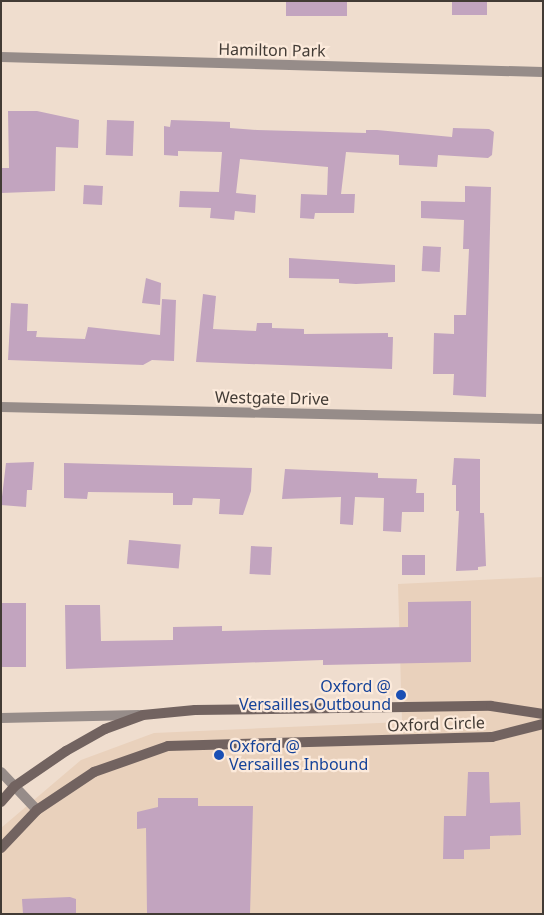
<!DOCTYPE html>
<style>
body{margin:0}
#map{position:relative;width:544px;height:915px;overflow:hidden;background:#efddce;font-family:"Noto Sans",sans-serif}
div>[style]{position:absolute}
.built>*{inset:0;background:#e9d1bc}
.building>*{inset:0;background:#c2a4bf;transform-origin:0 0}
.street>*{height:10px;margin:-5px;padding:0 5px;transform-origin:5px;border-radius:5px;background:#968c89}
.secondary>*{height:10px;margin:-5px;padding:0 5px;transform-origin:5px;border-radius:5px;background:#726360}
.dots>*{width:14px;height:14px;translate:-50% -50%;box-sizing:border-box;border:2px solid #fceadb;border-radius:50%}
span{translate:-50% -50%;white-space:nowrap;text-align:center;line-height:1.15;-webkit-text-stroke:4.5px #fceadb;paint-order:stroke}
.street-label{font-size:16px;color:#423b35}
.transit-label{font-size:16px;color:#164399}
.right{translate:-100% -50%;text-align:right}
.left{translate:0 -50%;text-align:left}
.frame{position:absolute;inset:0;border:2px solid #423b35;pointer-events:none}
</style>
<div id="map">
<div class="built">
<div style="clip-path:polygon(543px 577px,543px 914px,1px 914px,1px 828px,81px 760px,154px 733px,402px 722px,398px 584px)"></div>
</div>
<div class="building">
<div style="left:286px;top:1px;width:61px;height:15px"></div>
<div style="left:452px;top:1px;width:35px;height:14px"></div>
<div style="clip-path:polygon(8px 111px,37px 111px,79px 120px,78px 148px,56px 147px,55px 191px,1px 193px,1px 168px,9px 168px)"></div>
<div style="left:107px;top:120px;width:27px;height:35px;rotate:2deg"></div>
<div style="clip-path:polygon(171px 120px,230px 122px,230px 128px,257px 130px,366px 133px,366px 130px,377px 130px,452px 137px,453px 128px,489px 129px,494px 132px,492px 155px,488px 158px,438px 155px,437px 167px,399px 165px,399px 155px,346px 152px,341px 194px,355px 194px,354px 213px,315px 213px,314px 219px,300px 218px,301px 194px,327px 195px,328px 167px,240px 159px,236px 193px,256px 195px,255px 213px,235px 211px,234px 220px,210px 218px,211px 208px,179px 207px,180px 191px,219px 192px,222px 152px,178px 151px,178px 156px,164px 155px,164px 126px,170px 127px)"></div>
<div style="left:84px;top:185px;width:19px;height:19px;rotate:3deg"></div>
<div style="clip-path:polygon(465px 186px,491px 187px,486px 397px,453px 395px,454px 374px,433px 374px,434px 333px,454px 334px,454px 315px,466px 315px,469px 249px,463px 249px,464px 220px,421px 218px,421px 201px,465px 202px)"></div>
<div style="left:423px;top:246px;width:18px;height:25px;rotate:3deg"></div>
<div style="clip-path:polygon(289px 258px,395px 265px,395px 282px,356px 284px,339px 283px,339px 279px,289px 278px)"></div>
<div style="clip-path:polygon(146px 278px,161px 283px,160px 305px,142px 303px)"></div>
<div style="clip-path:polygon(203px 294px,216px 296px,213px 329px,256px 331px,257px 323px,272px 323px,272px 328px,304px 329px,304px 334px,388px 333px,388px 337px,393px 337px,392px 369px,196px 362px)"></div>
<div style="clip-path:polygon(162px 299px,176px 300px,174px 361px,152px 360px,143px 365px,8px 360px,11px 303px,28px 304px,27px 331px,37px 331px,36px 337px,85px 339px,88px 327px,160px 335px)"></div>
<div style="clip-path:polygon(454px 458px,480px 459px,480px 513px,484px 513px,486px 566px,478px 567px,478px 570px,456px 571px,459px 511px,456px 511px,456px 485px,452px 485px)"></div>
<div style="clip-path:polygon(34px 462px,32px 490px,27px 490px,26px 507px,1px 505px,6px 463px)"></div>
<div style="clip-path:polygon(64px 463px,252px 468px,251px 491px,243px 515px,219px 514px,220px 499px,193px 498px,192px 505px,173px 505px,173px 493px,88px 492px,87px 499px,64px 498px)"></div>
<div style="clip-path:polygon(285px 469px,378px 473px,378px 478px,417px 479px,416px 493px,424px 493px,424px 512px,402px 512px,401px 532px,383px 531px,384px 498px,355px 497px,353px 525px,340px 524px,341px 497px,282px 499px)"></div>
<div style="left:129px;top:540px;width:52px;height:24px;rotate:5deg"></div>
<div style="left:251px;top:546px;width:21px;height:28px;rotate:3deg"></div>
<div style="left:402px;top:555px;width:23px;height:20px"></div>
<div style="clip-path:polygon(471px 601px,471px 662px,323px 665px,323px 660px,66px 669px,65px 605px,100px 605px,101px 641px,173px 640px,173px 627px,222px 626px,222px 631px,408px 627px,408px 602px)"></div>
<div style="left:1px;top:603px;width:25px;height:64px"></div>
<div style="clip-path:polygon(468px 772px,489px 772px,490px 803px,520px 802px,521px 835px,490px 836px,490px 849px,464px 850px,464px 859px,443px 859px,444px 816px,466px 816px)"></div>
<div style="clip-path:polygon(158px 798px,198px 798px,198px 806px,253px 806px,250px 914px,147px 914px,146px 828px,137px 829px,137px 812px,158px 807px)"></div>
<div style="clip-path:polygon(70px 897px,76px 899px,76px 914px,23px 914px,22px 899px)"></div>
</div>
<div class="street">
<div style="left:1px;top:57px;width:542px;rotate:1.59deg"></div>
<div style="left:1px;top:407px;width:542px;rotate:1.27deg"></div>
<div style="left:1px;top:718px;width:138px;rotate:-1.2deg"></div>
<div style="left:1px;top:772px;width:52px;rotate:46.5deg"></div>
</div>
<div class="secondary">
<div style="left:1px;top:802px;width:21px;rotate:-49deg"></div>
<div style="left:15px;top:786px;width:62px;rotate:-34.5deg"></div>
<div style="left:66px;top:751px;width:45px;rotate:-29.4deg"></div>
<div style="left:105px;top:729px;width:40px;rotate:-20.2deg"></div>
<div style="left:143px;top:715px;width:52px;rotate:-5.5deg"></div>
<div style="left:195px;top:710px;width:296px;rotate:-0.8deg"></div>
<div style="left:491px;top:706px;width:53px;rotate:8.7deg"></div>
<div style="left:1px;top:848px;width:52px;rotate:-46.5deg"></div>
<div style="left:37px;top:810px;width:69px;rotate:-33.7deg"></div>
<div style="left:94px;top:772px;width:78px;rotate:-19.4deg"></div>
<div style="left:168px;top:746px;width:324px;rotate:-1.6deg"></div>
<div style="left:492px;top:737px;width:53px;rotate:-14.3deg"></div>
</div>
<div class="dots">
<div style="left:401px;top:695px;background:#1a4fb4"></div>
<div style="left:219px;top:755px;background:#1a4fb4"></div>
</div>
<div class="street-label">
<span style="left:272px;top:50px;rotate:1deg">Hamilton Park</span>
<span style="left:272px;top:398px;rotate:1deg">Westgate Drive</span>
<span style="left:436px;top:724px;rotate:-2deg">Oxford Circle</span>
</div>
<div class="transit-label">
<span class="right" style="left:391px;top:695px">Oxford @<br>Versailles Outbound</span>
<span class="left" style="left:229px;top:755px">Oxford @<br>Versailles Inbound</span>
</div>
<div class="frame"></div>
</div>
